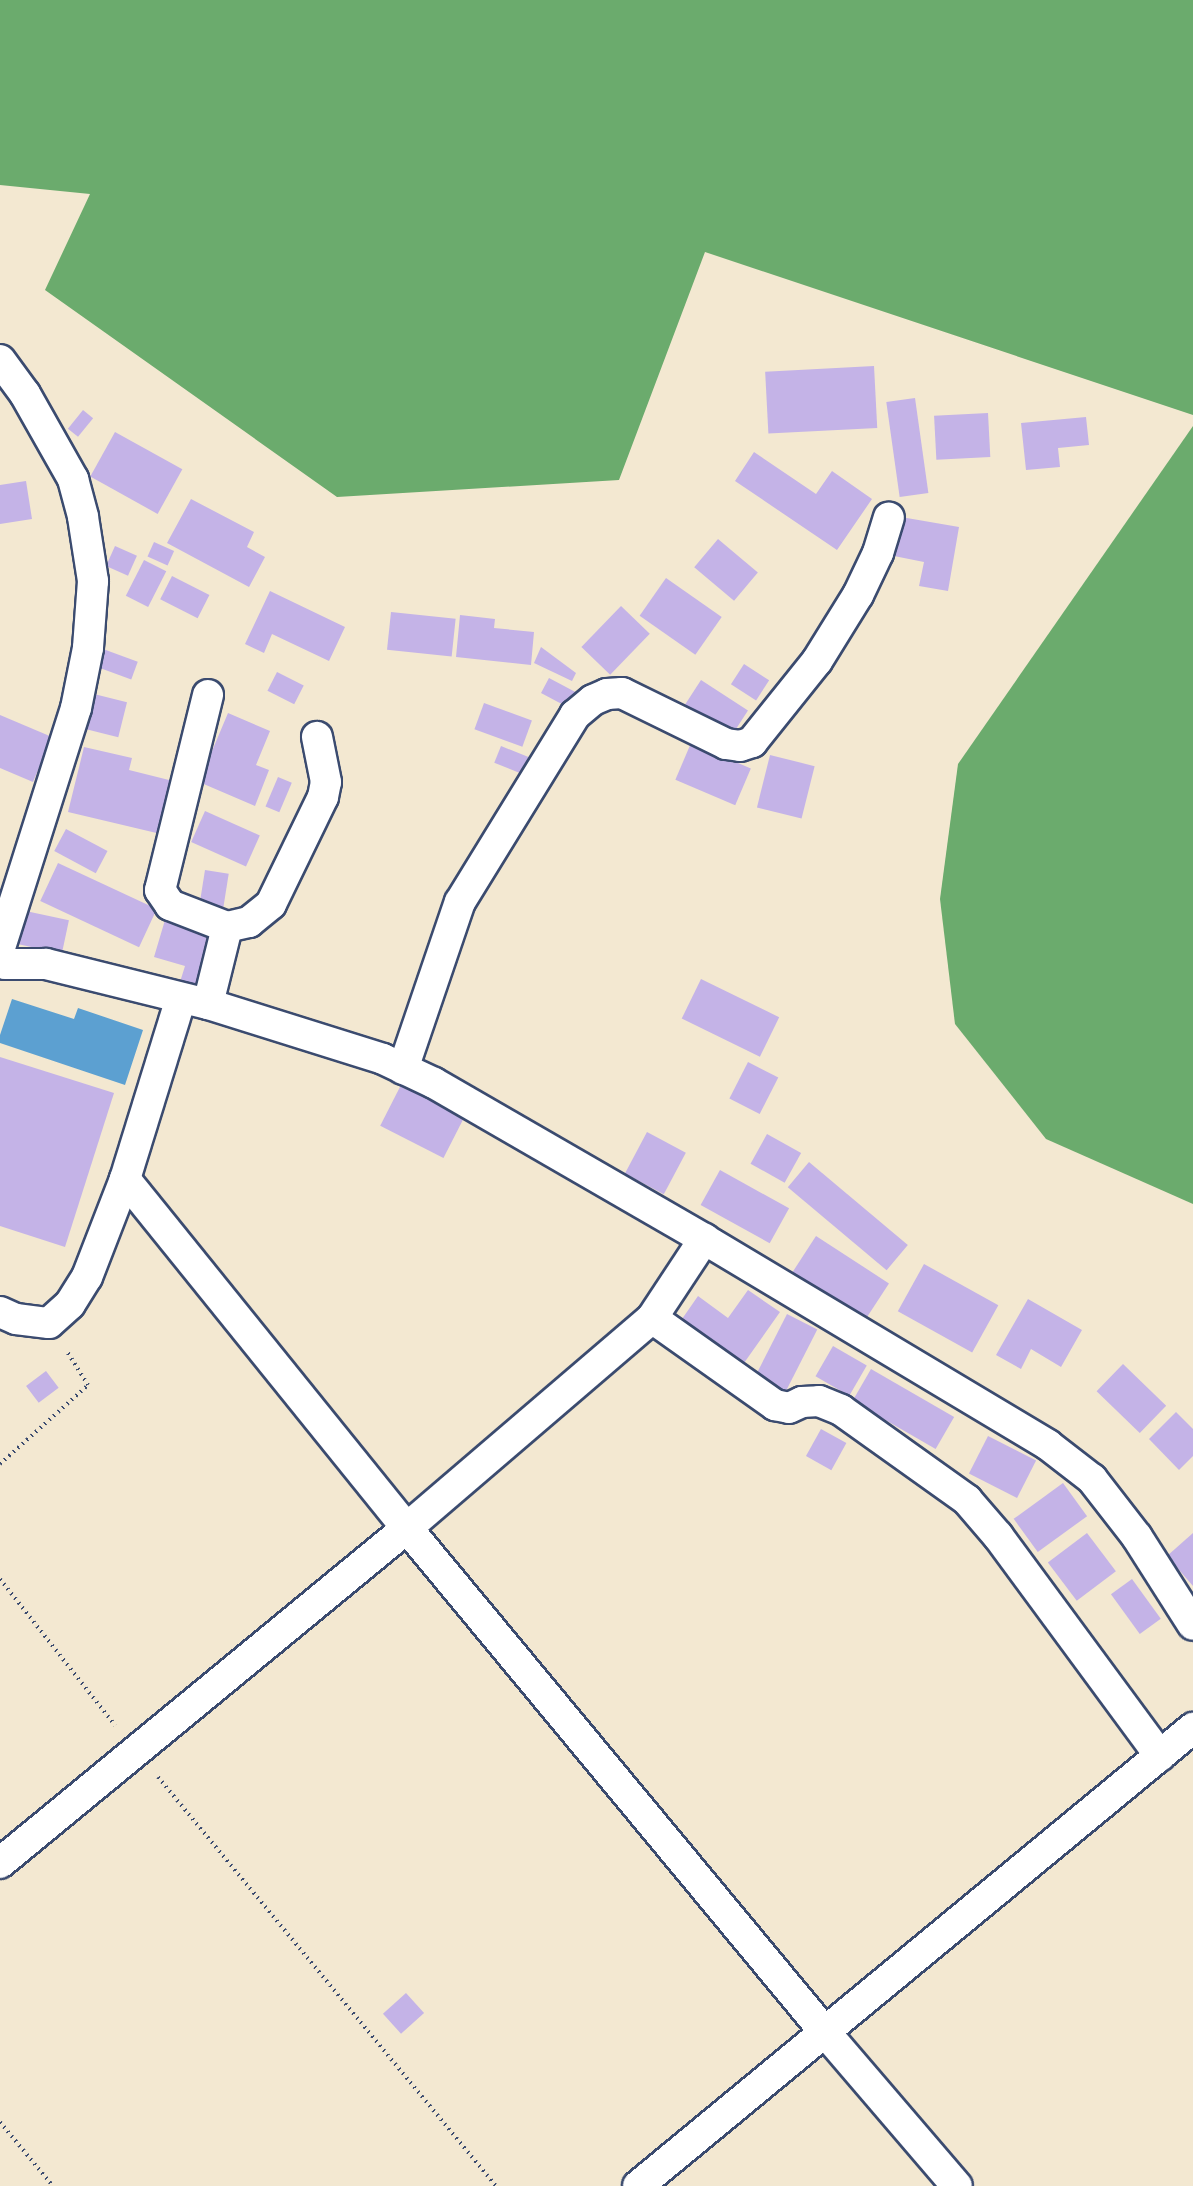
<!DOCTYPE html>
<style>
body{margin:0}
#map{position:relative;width:1193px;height:2186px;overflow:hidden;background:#f3e8d1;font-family:Pangolin,sans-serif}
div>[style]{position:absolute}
.forest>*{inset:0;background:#6bab6d}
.water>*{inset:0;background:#5ca0d1}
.building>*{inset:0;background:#c4b3e7;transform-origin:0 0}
.path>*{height:4px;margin-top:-2px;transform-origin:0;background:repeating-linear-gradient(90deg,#3b4b6f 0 1.5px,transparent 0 6px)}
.roads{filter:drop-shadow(2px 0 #3b4b6f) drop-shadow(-2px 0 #3b4b6f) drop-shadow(0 2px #3b4b6f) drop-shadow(0 -2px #3b4b6f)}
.street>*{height:30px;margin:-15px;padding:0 15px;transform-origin:15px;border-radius:15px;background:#fff}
span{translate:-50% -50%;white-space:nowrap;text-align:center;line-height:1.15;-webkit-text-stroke:4.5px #fdfcf7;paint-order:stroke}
</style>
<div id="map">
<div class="forest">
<div style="clip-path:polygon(0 0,1193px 0,1193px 415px,705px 252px,619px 480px,337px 497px,45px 290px,90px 194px,0 185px)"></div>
<div style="clip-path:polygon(1193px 426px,1193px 1204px,1046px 1139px,955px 1024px,940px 899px,958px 764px)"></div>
</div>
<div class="water">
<div style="clip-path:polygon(12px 999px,74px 1019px,78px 1008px,143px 1030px,125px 1085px,0 1043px,0 1035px)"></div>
</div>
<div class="building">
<div style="left:874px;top:366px;width:62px;height:109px;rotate:87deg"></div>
<div style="left:915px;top:398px;width:96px;height:29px;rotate:82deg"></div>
<div style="left:83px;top:410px;width:13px;height:24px;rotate:39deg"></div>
<div style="left:988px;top:413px;width:44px;height:54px;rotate:87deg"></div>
<div style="clip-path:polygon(1086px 417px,1089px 445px,1058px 448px,1060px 467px,1026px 470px,1021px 423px)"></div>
<div style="left:115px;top:432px;width:77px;height:51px;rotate:29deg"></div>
<div style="clip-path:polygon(754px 452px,816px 494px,832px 471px,872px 499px,837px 550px,735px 481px)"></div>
<div style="clip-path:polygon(26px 481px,32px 519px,0 524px,0 485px)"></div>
<div style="clip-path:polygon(191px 499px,254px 532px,247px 547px,265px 557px,249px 587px,167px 543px)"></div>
<div style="clip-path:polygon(901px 517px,959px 527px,948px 591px,919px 586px,924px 562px,894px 556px)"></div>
<div style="left:718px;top:539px;width:52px;height:37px;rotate:40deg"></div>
<div style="left:154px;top:542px;width:22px;height:16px;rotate:24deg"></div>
<div style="left:115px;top:546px;width:24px;height:22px;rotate:24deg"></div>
<div style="left:144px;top:560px;width:25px;height:40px;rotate:27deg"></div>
<div style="left:172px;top:576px;width:42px;height:26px;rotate:27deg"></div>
<div style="left:666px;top:578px;width:68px;height:46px;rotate:35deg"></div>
<div style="clip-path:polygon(270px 591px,345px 627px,329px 661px,272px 634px,264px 653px,245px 644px)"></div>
<div style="left:621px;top:606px;width:40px;height:57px;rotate:44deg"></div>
<div style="left:391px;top:612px;width:65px;height:38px;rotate:6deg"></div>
<div style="clip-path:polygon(460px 615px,495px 619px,494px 628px,534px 632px,531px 665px,456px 657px)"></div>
<div style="clip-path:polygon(541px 647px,576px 673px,572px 681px,534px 663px)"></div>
<div style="left:103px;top:649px;width:37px;height:19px;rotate:20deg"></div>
<div style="left:744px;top:664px;width:30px;height:24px;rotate:33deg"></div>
<div style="left:277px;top:672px;width:30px;height:21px;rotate:27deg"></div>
<div style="left:549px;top:678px;width:40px;height:17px;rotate:28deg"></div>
<div style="left:701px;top:680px;width:56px;height:33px;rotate:33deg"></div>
<div style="left:94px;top:694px;width:34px;height:36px;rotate:14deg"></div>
<div style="left:484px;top:703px;width:51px;height:28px;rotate:20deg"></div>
<div style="clip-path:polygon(228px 713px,270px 731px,256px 765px,269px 770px,255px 806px,199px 782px)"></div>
<div style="clip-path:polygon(0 715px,52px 737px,33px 782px,0 768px)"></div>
<div style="left:691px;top:743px;width:65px;height:40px;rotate:23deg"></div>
<div style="left:501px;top:746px;width:35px;height:18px;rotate:22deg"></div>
<div style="clip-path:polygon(84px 747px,132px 758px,129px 770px,177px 782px,165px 835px,68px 812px)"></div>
<div style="left:770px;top:755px;width:46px;height:54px;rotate:14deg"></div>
<div style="left:278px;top:777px;width:15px;height:32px;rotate:23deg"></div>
<div style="left:205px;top:811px;width:60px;height:34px;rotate:24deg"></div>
<div style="left:66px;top:829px;width:47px;height:25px;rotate:28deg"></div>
<div style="left:58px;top:863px;width:109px;height:42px;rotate:25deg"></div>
<div style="left:205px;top:870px;width:24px;height:36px;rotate:9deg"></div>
<div style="left:21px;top:910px;width:49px;height:34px;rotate:12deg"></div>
<div style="clip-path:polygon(165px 920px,216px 935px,200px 988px,180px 982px,185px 966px,154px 957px)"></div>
<div style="left:701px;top:979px;width:87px;height:44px;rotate:26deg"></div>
<div style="clip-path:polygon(0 1057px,114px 1093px,65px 1247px,0 1226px)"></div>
<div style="left:748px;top:1062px;width:34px;height:41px;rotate:27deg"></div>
<div style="left:402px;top:1083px;width:71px;height:48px;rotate:27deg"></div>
<div style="left:647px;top:1132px;width:44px;height:47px;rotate:28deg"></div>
<div style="left:767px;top:1134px;width:39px;height:34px;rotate:29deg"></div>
<div style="left:809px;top:1162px;width:129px;height:33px;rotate:40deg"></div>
<div style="left:720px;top:1170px;width:79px;height:40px;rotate:29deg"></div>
<div style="left:816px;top:1236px;width:87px;height:45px;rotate:33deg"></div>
<div style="left:924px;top:1264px;width:85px;height:54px;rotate:29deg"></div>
<div style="clip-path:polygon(748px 1290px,780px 1312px,744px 1363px,682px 1319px,698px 1296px,728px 1318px)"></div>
<div style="clip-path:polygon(1028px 1299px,1082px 1330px,1061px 1367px,1031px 1349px,1021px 1369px,996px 1355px)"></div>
<div style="left:787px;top:1314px;width:34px;height:69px;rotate:27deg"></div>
<div style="left:833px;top:1346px;width:39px;height:35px;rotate:30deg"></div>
<div style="left:1123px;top:1364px;width:60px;height:38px;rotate:44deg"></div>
<div style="left:871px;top:1369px;width:96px;height:37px;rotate:30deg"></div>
<div style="left:46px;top:1371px;width:21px;height:25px;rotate:53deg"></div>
<div style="clip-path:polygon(1176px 1412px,1193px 1429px,1193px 1456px,1179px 1470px,1149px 1439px)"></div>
<div style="left:821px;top:1429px;width:29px;height:31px;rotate:29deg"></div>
<div style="left:988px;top:1436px;width:54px;height:42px;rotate:27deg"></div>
<div style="left:1063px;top:1483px;width:41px;height:61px;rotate:54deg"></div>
<div style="left:1087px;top:1533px;width:48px;height:49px;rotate:53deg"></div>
<div style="clip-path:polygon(1193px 1533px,1193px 1586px,1167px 1556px)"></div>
<div style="left:1132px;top:1579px;width:49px;height:26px;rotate:54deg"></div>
<div style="left:406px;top:1993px;width:27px;height:31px;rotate:48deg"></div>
</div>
<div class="path">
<div style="left:0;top:1464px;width:118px;rotate:-41.9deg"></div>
<div style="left:88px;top:1385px;width:40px;rotate:-122deg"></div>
<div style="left:0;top:1579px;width:186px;rotate:51.8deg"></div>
<div style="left:158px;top:1777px;width:531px;rotate:50.43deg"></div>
<div style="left:0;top:2122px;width:83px;rotate:50.4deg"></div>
</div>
<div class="roads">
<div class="street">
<div style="left:0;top:360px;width:42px;rotate:53.7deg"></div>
<div style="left:25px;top:394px;width:98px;rotate:60.5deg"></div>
<div style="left:73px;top:479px;width:39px;rotate:75deg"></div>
<div style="left:83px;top:517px;width:65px;rotate:81.1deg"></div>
<div style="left:93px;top:581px;width:67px;rotate:94.3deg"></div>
<div style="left:88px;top:648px;width:61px;rotate:101.3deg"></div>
<div style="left:76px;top:708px;width:252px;rotate:107.6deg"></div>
<div style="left:208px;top:695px;width:201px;rotate:103.8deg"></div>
<div style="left:160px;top:890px;width:18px;rotate:56deg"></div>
<div style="left:170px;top:905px;width:61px;rotate:21.1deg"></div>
<div style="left:0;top:960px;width:6px;rotate:39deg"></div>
<div style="left:5px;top:964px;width:41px"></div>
<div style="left:46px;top:964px;width:167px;rotate:13.9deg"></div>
<div style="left:208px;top:1004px;width:183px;rotate:17.4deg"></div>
<div style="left:383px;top:1059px;width:56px;rotate:25.2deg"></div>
<div style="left:434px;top:1083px;width:312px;rotate:30deg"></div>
<div style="left:704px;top:1239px;width:401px;rotate:30.9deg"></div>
<div style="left:1048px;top:1445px;width:56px;rotate:37.7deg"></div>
<div style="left:1092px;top:1479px;width:73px;rotate:52.2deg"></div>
<div style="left:1137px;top:1537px;width:104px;rotate:57.5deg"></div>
<div style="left:208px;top:1004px;width:79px;rotate:-76.1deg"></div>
<div style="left:227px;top:927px;width:23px;rotate:-13deg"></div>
<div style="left:249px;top:922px;width:28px;rotate:-39deg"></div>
<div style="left:271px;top:904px;width:119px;rotate:-64.1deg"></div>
<div style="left:323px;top:797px;width:15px;rotate:-79deg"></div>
<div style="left:326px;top:782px;width:46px;rotate:-101.3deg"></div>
<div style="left:403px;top:1069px;width:176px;rotate:-71.2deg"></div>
<div style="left:460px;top:902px;width:220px;rotate:-58.4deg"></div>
<div style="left:575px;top:715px;width:23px;rotate:-40deg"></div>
<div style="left:593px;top:700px;width:15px;rotate:-23deg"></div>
<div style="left:607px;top:694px;width:15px;rotate:-4deg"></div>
<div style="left:622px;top:693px;width:116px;rotate:26.1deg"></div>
<div style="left:726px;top:744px;width:14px;rotate:8deg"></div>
<div style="left:740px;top:746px;width:13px;rotate:-18deg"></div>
<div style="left:752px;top:742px;width:104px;rotate:-51.3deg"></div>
<div style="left:817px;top:661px;width:78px;rotate:-58.2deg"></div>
<div style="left:858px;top:595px;width:47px;rotate:-64.5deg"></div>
<div style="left:878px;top:553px;width:37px;rotate:-73deg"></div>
<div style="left:125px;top:1179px;width:449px;rotate:51.1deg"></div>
<div style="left:407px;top:1528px;width:653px;rotate:50.34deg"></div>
<div style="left:824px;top:2031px;width:204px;rotate:49.4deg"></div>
<div style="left:0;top:1312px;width:17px;rotate:24deg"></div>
<div style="left:16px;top:1319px;width:33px;rotate:7deg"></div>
<div style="left:49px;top:1323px;width:28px;rotate:-42deg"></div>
<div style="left:70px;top:1304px;width:32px;rotate:-58deg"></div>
<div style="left:87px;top:1277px;width:105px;rotate:-68.8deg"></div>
<div style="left:125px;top:1179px;width:189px;rotate:-72.8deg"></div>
<div style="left:652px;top:1318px;width:151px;rotate:35.3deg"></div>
<div style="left:775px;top:1405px;width:14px;rotate:12deg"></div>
<div style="left:789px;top:1408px;width:14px;rotate:-25deg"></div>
<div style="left:802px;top:1402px;width:17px;rotate:-3deg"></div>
<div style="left:819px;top:1401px;width:24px;rotate:22deg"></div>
<div style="left:841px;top:1410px;width:155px;rotate:35.5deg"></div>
<div style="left:967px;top:1500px;width:48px;rotate:49.3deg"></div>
<div style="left:998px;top:1536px;width:273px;rotate:53.6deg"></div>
<div style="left:0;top:1863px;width:527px;rotate:-39.46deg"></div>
<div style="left:407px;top:1528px;width:323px;rotate:-40.6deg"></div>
<div style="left:652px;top:1318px;width:95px;rotate:-56.6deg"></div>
<div style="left:638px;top:2186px;width:720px;rotate:-39.53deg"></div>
</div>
</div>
</div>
